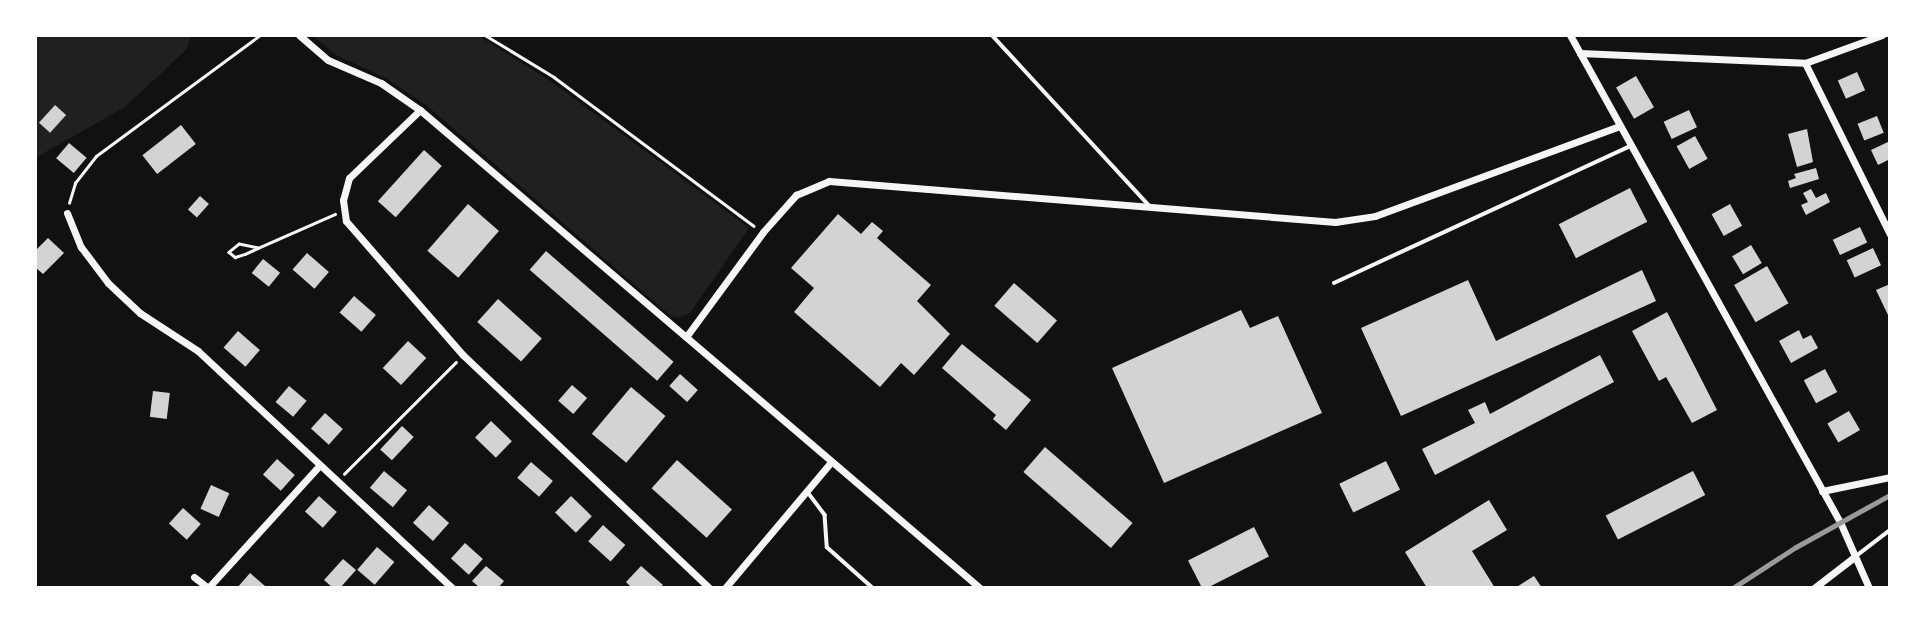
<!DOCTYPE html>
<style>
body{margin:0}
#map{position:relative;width:1925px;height:623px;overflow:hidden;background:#111;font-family:"Playfair Display",serif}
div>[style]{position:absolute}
.green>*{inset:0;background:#202020}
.building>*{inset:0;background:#d3d3d3;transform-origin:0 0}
.path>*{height:2.5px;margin:-1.25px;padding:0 1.25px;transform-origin:1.25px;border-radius:1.25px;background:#f5f5f5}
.service>*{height:3.5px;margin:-1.75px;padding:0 1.75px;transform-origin:1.75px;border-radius:1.75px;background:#f5f5f5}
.minor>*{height:7px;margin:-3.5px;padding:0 3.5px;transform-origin:3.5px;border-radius:3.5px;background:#f5f5f5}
.rail>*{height:4.5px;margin:-2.25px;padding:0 2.25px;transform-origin:2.25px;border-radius:2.25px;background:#9a9a9a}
span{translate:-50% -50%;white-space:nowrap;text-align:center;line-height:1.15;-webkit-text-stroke:6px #fff;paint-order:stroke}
.frame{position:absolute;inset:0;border:37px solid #fff;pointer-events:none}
</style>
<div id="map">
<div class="green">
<div style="clip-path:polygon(35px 35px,191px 35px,187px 49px,125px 107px,35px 158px)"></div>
<div style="clip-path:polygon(312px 35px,477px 35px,549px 80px,749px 228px,690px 313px,678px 318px,671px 316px,426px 105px,386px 78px,338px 56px)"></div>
</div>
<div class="building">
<div style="left:1857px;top:72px;width:20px;height:21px;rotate:66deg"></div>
<div style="left:1636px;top:76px;width:36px;height:23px;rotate:60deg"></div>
<div style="left:55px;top:105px;width:15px;height:24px;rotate:42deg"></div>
<div style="left:1689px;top:110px;width:19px;height:28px;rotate:65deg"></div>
<div style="left:1877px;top:116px;width:18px;height:21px;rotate:68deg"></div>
<div style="left:181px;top:125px;width:24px;height:49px;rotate:52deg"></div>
<div style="clip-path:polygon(1807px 129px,1813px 162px,1797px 167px,1788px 134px)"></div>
<div style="left:1695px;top:136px;width:26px;height:21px;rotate:61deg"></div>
<div style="clip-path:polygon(1890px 141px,1890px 159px,1878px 165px,1871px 150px)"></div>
<div style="left:69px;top:143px;width:23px;height:20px;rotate:40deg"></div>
<div style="left:424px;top:150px;width:24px;height:69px;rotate:42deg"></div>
<div style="clip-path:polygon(1816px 168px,1819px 179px,1790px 188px,1788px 181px,1796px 178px,1794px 174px)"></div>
<div style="left:1630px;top:188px;width:38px;height:80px;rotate:63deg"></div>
<div style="clip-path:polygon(1811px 189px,1816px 198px,1826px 193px,1830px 202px,1806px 215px,1801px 205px,1808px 202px,1803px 193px)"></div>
<div style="left:200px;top:196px;width:12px;height:18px;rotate:42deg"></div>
<div style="left:468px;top:204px;width:41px;height:62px;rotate:41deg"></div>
<div style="left:1730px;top:204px;width:25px;height:21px;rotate:61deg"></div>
<div style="clip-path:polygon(838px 214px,861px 234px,872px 222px,883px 231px,877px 238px,931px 285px,917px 301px,950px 334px,914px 375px,901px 363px,880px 387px,794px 312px,814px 288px,791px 268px)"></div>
<div style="left:1860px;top:227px;width:17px;height:30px;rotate:65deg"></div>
<div style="clip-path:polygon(48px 238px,64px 253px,43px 274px,35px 267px,35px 251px)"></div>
<div style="left:1751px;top:245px;width:21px;height:22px;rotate:59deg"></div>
<div style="left:1873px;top:248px;width:19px;height:29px;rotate:65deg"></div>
<div style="left:546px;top:251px;width:169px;height:25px;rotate:41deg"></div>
<div style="left:307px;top:253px;width:29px;height:22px;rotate:41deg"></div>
<div style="left:263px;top:259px;width:22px;height:18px;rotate:39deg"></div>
<div style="left:1767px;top:266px;width:43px;height:38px;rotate:60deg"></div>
<div style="clip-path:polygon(1642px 270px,1656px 301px,1401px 416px,1361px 328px,1468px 280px,1496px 341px)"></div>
<div style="left:1014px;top:283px;width:57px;height:30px;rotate:41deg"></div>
<div style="clip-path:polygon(1890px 284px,1890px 313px,1888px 315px,1876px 290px)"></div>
<div style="left:354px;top:296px;width:29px;height:22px;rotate:41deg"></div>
<div style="left:498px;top:299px;width:59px;height:31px;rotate:42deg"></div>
<div style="clip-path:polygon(1241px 310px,1250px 328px,1278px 316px,1322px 413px,1164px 483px,1112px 368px)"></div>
<div style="clip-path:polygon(1667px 312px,1717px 410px,1692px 423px,1666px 377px,1659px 381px,1632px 331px)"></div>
<div style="clip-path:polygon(1799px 330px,1803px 339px,1811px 335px,1818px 348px,1791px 363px,1779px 341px)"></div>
<div style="left:238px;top:331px;width:29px;height:22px;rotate:41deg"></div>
<div style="left:408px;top:341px;width:25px;height:37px;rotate:43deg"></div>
<div style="clip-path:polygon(962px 344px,1031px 400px,1006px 430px,993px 419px,996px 415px,942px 368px)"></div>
<div style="clip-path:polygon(1600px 355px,1614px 382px,1435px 475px,1422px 449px,1475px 423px,1468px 410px,1485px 402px,1490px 414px)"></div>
<div style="left:1825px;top:369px;width:26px;height:24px;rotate:62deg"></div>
<div style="left:680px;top:374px;width:24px;height:16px;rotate:42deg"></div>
<div style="left:572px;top:385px;width:20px;height:21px;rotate:41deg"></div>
<div style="left:289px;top:386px;width:23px;height:21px;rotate:40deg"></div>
<div style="left:631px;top:387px;width:45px;height:61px;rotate:40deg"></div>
<div style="left:153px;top:391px;width:17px;height:26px;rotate:7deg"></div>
<div style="left:1849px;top:411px;width:22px;height:25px;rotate:60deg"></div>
<div style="left:325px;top:413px;width:24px;height:21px;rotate:42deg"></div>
<div style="left:491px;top:421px;width:29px;height:23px;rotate:44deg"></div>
<div style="left:402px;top:426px;width:16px;height:32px;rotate:43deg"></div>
<div style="left:1045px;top:447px;width:116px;height:33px;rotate:41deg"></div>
<div style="left:277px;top:459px;width:24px;height:21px;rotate:42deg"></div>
<div style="left:677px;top:460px;width:74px;height:38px;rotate:42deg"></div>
<div style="left:1386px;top:461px;width:32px;height:52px;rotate:64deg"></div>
<div style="left:531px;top:462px;width:29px;height:21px;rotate:41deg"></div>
<div style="left:384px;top:471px;width:30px;height:22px;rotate:40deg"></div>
<div style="left:1693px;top:471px;width:27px;height:98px;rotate:63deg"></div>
<div style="left:211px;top:485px;width:20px;height:26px;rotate:24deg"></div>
<div style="left:319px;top:496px;width:24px;height:21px;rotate:42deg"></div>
<div style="left:571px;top:496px;width:29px;height:23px;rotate:44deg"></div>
<div style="clip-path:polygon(1489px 500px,1507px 530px,1472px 551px,1495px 588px,1427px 588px,1405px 552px)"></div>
<div style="left:429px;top:505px;width:27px;height:24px;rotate:42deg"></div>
<div style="left:183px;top:508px;width:24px;height:21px;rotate:42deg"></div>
<div style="left:603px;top:525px;width:30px;height:22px;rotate:42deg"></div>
<div style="left:1254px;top:527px;width:33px;height:74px;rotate:63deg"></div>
<div style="left:465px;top:543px;width:24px;height:21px;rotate:42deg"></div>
<div style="left:377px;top:547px;width:23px;height:30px;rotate:41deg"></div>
<div style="clip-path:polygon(343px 559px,356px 570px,340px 588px,333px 588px,324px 580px)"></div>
<div style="clip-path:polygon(486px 566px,504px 581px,498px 588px,480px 588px,472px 581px)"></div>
<div style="clip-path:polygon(641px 566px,663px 585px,660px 588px,632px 588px,626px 582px)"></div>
<div style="clip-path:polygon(250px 573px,265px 586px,264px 588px,237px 588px)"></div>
<div style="clip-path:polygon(1534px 576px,1542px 588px,1515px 588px)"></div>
</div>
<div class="path">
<div style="left:485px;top:35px;width:81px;rotate:31.3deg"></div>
<div style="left:554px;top:77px;width:249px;rotate:36.7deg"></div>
<div style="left:69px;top:203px;width:21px;rotate:-73deg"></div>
<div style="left:75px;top:183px;width:34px;rotate:-52deg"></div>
<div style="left:96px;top:156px;width:204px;rotate:-36.4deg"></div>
<div style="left:258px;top:248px;width:19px;rotate:-168deg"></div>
<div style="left:239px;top:244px;width:13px;rotate:141deg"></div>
<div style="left:229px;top:252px;width:8px;rotate:40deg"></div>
<div style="left:235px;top:257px;width:10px;rotate:-17deg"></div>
<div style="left:245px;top:254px;width:14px;rotate:-25deg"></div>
<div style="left:258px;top:248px;width:84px;rotate:-23.8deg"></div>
<div style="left:344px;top:474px;width:158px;rotate:-45deg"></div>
</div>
<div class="service">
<div style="left:992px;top:35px;width:231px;rotate:47.3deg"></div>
<div style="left:1334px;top:283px;width:327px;rotate:-24.8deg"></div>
<div style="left:807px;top:491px;width:30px;rotate:53deg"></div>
<div style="left:825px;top:515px;width:32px;rotate:86deg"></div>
<div style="left:827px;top:547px;width:62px;rotate:41.7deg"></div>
<div style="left:1855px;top:557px;width:44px;rotate:-37.6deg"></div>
</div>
<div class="minor">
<div style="left:299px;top:35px;width:38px;rotate:41deg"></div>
<div style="left:328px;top:60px;width:58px;rotate:23.5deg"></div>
<div style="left:381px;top:83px;width:47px;rotate:34.7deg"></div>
<div style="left:420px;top:110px;width:736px;rotate:40.48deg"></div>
<div style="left:1570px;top:35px;width:557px;rotate:61deg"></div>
<div style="left:1840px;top:522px;width:72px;rotate:66.3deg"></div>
<div style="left:1580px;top:53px;width:225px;rotate:2.5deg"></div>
<div style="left:1805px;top:63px;width:82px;rotate:-20deg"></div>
<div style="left:1805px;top:63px;width:191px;rotate:63.6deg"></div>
<div style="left:420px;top:110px;width:98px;rotate:136.2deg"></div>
<div style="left:349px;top:178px;width:23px;rotate:105deg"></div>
<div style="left:343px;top:200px;width:21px;rotate:82deg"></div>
<div style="left:346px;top:221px;width:178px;rotate:48.9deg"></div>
<div style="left:463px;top:355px;width:339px;rotate:43.4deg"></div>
<div style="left:67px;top:213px;width:37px;rotate:68deg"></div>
<div style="left:81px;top:247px;width:45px;rotate:53.1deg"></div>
<div style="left:108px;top:283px;width:44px;rotate:43.2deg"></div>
<div style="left:140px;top:313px;width:69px;rotate:33.2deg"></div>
<div style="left:198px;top:351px;width:347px;rotate:43deg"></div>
<div style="left:686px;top:337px;width:130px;rotate:-53.7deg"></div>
<div style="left:763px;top:232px;width:50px;rotate:-48.3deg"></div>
<div style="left:796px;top:195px;width:36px;rotate:-23deg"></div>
<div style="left:829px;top:181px;width:508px;rotate:4.63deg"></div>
<div style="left:1335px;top:222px;width:40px;rotate:-8.5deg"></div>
<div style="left:1375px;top:216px;width:261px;rotate:-20.2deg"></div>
<div style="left:1822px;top:491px;width:69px;rotate:-11.6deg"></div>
<div style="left:194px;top:577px;width:18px;rotate:38deg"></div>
<div style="left:208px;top:588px;width:165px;rotate:-47.7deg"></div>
<div style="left:725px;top:588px;width:165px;rotate:-49.9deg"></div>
<div style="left:1814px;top:588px;width:49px;rotate:-37.6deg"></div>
</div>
<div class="rail">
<div style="left:1733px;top:588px;width:75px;rotate:-33.1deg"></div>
<div style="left:1796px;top:547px;width:107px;rotate:-29deg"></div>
</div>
<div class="frame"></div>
</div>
